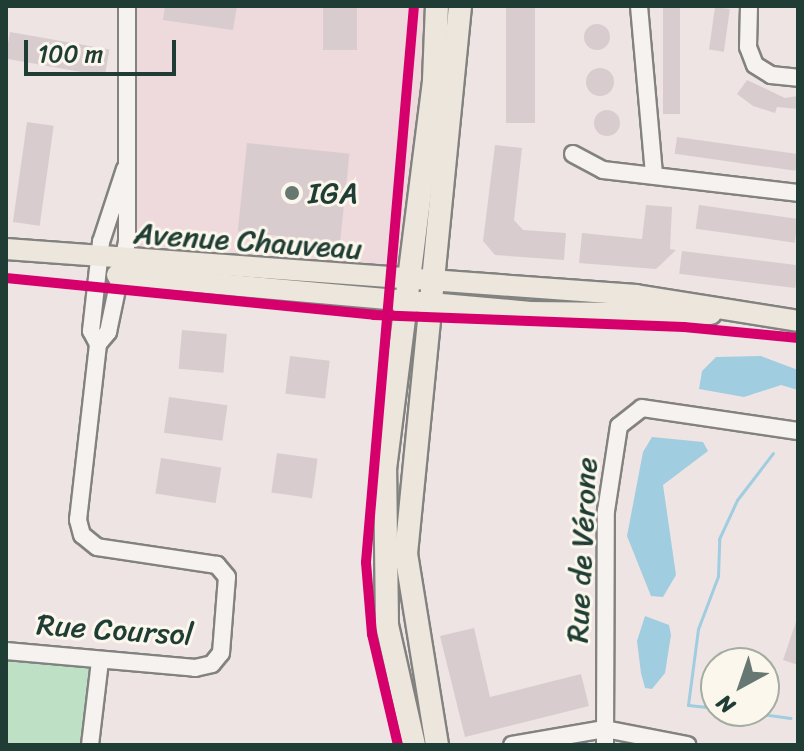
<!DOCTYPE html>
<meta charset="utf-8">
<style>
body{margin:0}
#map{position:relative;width:804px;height:751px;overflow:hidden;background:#eee4e4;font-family:Sriracha,sans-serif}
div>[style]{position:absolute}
.built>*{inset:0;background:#eed9dc}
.green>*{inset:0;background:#bee1c6}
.water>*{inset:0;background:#a0cde0}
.stream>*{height:3px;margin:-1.5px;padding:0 1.5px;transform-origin:1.5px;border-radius:1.5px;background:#a0cde0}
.building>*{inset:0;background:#d9cccf;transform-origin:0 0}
.round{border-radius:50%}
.roads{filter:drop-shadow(2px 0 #828381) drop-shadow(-2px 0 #828381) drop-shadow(0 2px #828381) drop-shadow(0 -2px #828381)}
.minor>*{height:16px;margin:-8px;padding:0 8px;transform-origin:8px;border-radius:8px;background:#f5f2ef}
.major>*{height:20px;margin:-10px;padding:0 10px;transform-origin:10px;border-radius:10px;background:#ece6dc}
.highway>*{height:22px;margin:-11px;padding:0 11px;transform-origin:11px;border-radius:11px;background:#ece6dc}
.cycleway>*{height:10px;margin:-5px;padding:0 5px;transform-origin:5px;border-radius:5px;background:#d6006c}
.dots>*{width:22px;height:22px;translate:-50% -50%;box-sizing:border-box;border:4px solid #fbf7ec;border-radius:50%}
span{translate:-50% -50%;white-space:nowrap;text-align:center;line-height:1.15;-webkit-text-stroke:6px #fbf7ec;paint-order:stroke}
.poi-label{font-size:30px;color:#1f3d34}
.left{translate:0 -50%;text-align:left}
.street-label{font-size:30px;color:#1f3d34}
.frame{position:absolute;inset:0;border:8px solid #1f3d34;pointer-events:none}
.north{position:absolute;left:700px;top:647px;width:80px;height:80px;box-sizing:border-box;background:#fbf7ec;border:2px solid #a3ada2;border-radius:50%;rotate:220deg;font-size:22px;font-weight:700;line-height:32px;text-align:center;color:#1f3d34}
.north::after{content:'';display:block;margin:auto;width:28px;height:36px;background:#677772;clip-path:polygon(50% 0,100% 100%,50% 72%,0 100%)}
.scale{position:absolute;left:24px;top:40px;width:152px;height:36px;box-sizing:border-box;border:4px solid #1f3d34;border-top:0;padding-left:10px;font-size:24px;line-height:28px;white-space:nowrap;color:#1f3d34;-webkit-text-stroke:6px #fbf7ec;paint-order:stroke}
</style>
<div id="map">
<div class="built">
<div style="clip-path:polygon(127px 6px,437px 6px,408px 282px,124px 262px)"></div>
</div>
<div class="green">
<div style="clip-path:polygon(6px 651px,100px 661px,90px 745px,6px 745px)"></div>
</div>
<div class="water">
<div style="clip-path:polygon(761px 356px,798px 370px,798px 390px,781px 385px,744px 397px,699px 389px,702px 371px,716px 357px)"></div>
<div style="clip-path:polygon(652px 437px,703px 442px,708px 451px,663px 485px,676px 575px,663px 597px,651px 596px,627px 536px,643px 452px)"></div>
<div style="clip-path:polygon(645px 616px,669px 625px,671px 635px,665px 673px,652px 689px,645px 688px,641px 673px,637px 641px)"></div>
</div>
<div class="stream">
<div style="left:716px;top:708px;width:28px;rotate:-174deg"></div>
<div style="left:688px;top:705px;width:77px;rotate:-82.5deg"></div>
<div style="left:698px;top:629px;width:57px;rotate:-69.3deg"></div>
<div style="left:718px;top:576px;width:37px;rotate:-88deg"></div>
<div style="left:719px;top:539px;width:43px;rotate:-65.2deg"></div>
<div style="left:737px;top:500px;width:59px;rotate:-52.5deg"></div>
<div style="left:738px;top:711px;width:53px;rotate:7.5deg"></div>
</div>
<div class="building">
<div style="clip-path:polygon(165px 6px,237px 6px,233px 30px,163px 20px)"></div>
<div style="left:323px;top:6px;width:34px;height:44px"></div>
<div style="left:506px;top:6px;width:29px;height:117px"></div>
<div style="left:715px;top:7px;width:15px;height:43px;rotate:8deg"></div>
<div style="left:663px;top:8px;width:17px;height:106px"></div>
<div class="round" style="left:584px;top:24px;width:26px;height:26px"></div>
<div style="left:10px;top:32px;width:101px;height:27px;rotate:10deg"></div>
<div class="round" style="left:586px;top:68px;width:28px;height:28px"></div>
<div style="clip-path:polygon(747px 80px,785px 98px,798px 96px,798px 109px,777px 107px,775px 113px,753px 106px,737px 94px)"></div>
<div class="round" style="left:594px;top:110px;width:26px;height:26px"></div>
<div style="left:27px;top:122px;width:27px;height:101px;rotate:8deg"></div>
<div style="left:677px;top:137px;width:122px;height:17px;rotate:8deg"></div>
<div style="left:247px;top:143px;width:103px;height:89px;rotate:6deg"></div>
<div style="clip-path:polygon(495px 145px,522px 148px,514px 220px,523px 230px,566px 233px,564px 260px,495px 255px,483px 241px)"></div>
<div style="clip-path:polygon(646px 205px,672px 207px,670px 249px,676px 250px,656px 269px,579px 263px,582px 233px,642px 239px)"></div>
<div style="left:699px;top:205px;width:100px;height:24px;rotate:8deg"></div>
<div style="left:682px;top:251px;width:117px;height:23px;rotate:7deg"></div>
<div style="left:182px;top:330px;width:45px;height:39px;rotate:5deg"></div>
<div style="left:290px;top:356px;width:40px;height:38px;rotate:7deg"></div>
<div style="left:169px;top:397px;width:59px;height:36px;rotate:8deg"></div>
<div style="left:277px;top:453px;width:41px;height:40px;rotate:8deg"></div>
<div style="left:161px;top:458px;width:61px;height:36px;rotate:9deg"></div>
<div style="clip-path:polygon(797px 619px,798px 619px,798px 665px,783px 660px)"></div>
<div style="clip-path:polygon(474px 628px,490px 697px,581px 674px,589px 706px,465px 737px,440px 636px)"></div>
</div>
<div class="roads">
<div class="minor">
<div style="left:639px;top:6px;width:170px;rotate:84.9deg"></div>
<div style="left:749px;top:6px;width:41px;rotate:91.4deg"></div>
<div style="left:748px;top:47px;width:19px;rotate:69deg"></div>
<div style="left:755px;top:65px;width:19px;rotate:32deg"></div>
<div style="left:771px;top:75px;width:27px;rotate:6deg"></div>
<div style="left:573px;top:154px;width:34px;rotate:28deg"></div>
<div style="left:603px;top:170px;width:196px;rotate:6.7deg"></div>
<div style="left:98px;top:344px;width:15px;rotate:-118deg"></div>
<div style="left:91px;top:331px;width:90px;rotate:-83.6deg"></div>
<div style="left:101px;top:242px;width:77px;rotate:-71.8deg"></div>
<div style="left:6px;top:651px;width:190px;rotate:5.1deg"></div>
<div style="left:195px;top:668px;width:17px;rotate:-13deg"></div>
<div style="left:212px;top:664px;width:14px;rotate:-51deg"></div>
<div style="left:221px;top:653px;width:76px;rotate:-85.5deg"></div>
<div style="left:227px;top:577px;width:16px;rotate:-130deg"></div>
<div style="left:217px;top:565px;width:121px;rotate:-171.5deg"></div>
<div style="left:97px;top:547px;width:19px;rotate:-141deg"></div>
<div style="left:82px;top:535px;width:16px;rotate:-105deg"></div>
<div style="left:78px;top:520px;width:177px;rotate:-83.5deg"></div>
<div style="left:98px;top:344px;width:16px;rotate:-50deg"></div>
<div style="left:108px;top:332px;width:92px;rotate:-78.1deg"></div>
<div style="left:127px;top:242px;width:236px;rotate:-90deg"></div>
<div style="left:90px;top:745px;width:85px;rotate:-83.2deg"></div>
<div style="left:512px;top:745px;width:94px;rotate:-9.8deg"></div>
<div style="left:605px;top:729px;width:84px;rotate:11deg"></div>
<div style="left:605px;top:745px;width:234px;rotate:-89.8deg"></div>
<div style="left:606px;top:511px;width:86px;rotate:-81.3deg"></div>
<div style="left:619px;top:426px;width:29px;rotate:-38deg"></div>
<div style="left:642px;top:408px;width:158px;rotate:8.4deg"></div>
</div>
<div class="major">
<div style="left:6px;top:249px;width:632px;rotate:4.18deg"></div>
<div style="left:636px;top:295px;width:164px;rotate:9.1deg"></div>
<div style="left:117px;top:275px;width:415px;rotate:5.1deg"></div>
<div style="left:530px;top:312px;width:181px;rotate:0.6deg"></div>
</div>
<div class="highway">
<div style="left:414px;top:745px;width:123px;rotate:-102.7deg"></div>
<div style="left:387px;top:625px;width:156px;rotate:-90.7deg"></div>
<div style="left:385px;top:469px;width:392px;rotate:-82.8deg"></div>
<div style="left:434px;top:80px;width:74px;rotate:-87.7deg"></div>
<div style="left:437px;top:745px;width:193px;rotate:-99.2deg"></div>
<div style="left:406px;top:554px;width:551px;rotate:-84.37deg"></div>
</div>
</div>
<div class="cycleway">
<div style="left:6px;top:278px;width:370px;rotate:5.7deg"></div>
<div style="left:374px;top:315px;width:310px;rotate:2.2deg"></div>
<div style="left:684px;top:327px;width:115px;rotate:5.5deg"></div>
<div style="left:398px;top:745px;width:114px;rotate:-103.2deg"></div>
<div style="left:372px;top:634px;width:72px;rotate:-94.8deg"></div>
<div style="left:366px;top:562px;width:558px;rotate:-85.07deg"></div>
</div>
<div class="dots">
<div style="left:292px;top:193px;background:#677772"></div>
</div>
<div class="poi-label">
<span class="left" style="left:308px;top:193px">IGA</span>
</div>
<div class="street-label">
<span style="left:248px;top:241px;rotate:4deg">Avenue Chauveau</span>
<span style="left:582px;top:550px;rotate:-87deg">Rue de Vérone</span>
<span style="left:115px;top:630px;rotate:4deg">Rue Coursol</span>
</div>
<div class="frame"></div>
<div class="north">N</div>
<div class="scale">100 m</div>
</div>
